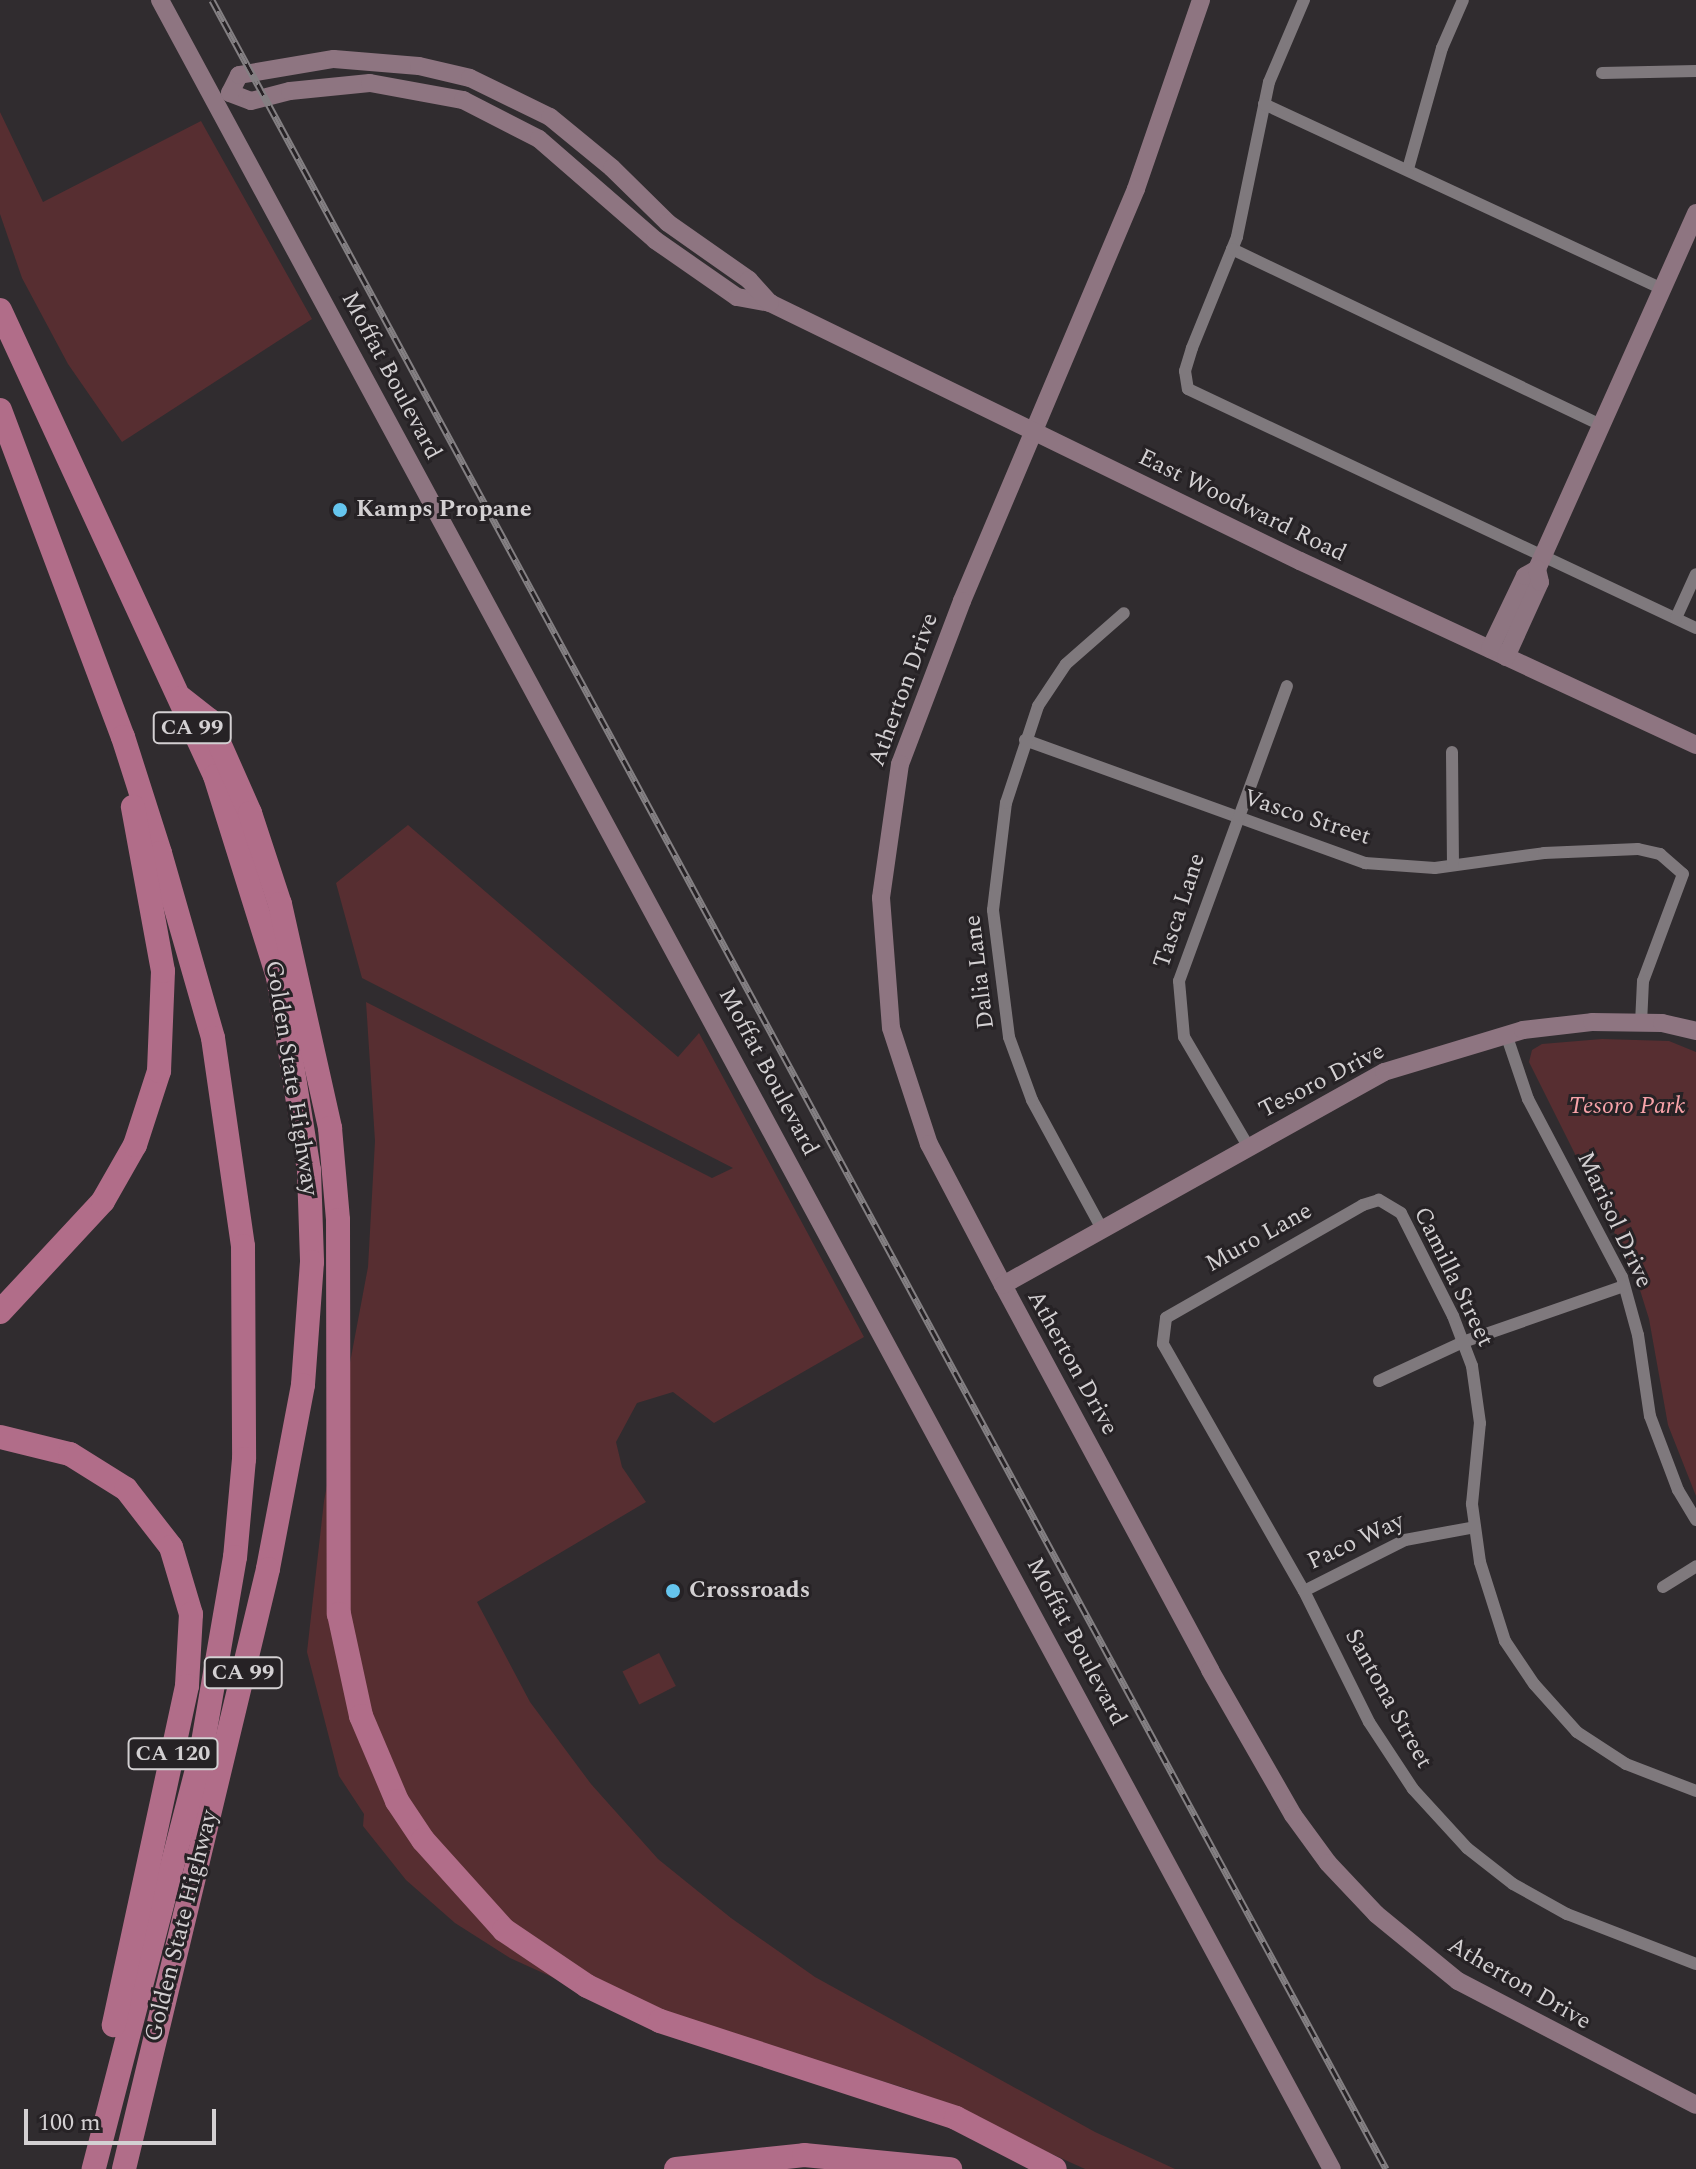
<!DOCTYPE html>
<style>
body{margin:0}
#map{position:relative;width:1696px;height:2169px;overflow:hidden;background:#302c2f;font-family:Spectral,serif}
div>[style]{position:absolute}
.green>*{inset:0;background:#572e31;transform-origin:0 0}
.street>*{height:12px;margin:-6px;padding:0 6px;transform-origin:6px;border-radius:6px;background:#7f797d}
.secondary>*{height:18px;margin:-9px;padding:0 9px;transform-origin:9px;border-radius:9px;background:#8e7581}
.highway>*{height:24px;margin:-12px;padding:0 12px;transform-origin:12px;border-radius:12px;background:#b16d89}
.rail>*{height:7px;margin-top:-3.5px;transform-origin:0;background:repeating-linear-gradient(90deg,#262225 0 12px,#848083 0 24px);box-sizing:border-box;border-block:2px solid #848083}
.dots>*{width:22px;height:22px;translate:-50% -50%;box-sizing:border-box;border:4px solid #262225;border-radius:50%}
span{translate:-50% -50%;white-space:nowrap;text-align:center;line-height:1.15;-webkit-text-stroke:6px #262225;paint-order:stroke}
.shield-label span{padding:2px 6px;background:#262225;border:2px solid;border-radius:6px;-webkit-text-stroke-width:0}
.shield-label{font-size:22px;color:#d3d0d2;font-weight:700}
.street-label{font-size:24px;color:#d3d0d2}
.poi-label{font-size:24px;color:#d3d0d2;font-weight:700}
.left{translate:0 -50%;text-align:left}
.park-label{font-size:24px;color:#f8a3a9;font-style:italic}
.scale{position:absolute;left:24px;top:2109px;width:192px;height:36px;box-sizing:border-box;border:4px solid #d3d0d2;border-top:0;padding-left:10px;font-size:24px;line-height:28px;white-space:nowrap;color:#d3d0d2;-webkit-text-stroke:6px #262225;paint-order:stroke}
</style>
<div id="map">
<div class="green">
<div style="clip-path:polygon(0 112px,43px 202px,201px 121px,312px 319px,122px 442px,68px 364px,22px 278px,0 214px)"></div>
<div style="clip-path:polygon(408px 825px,678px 1057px,699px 1033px,864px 1337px,714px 1423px,673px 1392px,637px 1403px,616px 1442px,622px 1467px,646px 1502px,477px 1602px,530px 1702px,591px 1784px,658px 1859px,731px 1918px,815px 1977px,1095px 2132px,1175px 2169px,1085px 2169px,911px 2090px,563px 1982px,510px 1958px,455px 1923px,406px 1880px,363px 1826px,364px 1814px,339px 1776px,307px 1652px,324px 1501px,368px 1267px,375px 1141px,366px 1002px,712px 1178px,733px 1168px,362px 978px,336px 883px)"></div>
<div style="clip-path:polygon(1602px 1039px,1669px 1041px,1696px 1052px,1696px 1496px,1668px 1425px,1649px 1319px,1635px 1274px,1529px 1062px,1532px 1050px,1542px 1044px)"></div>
<div style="left:659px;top:1653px;width:37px;height:41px;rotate:63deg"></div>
</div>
<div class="street">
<div style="left:1304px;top:0;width:89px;rotate:113.1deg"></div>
<div style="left:1269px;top:82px;width:158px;rotate:101.7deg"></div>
<div style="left:1237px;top:237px;width:120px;rotate:112.1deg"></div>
<div style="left:1192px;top:348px;width:24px;rotate:107deg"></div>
<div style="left:1185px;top:371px;width:18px;rotate:81deg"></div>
<div style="left:1188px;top:389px;width:561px;rotate:25.2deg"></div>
<div style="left:1602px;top:73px;width:94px;rotate:-1.2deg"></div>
<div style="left:1264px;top:104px;width:439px;rotate:24.9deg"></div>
<div style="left:1408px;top:169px;width:126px;rotate:-74.3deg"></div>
<div style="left:1442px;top:48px;width:52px;rotate:-66.4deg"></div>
<div style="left:1232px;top:249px;width:409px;rotate:25.5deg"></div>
<div style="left:1676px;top:618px;width:48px;rotate:-65.6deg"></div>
<div style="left:1025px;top:740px;width:362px;rotate:19.9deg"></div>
<div style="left:1365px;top:863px;width:70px;rotate:4.1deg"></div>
<div style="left:1435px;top:868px;width:110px;rotate:-7.8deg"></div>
<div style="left:1544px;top:853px;width:94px;rotate:-2.4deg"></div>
<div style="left:1638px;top:849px;width:23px;rotate:13deg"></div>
<div style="left:1660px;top:854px;width:30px;rotate:41deg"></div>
<div style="left:1683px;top:874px;width:114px;rotate:110.5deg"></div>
<div style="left:1643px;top:981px;width:42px;rotate:92.7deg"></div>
<div style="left:1452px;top:752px;width:113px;rotate:89.5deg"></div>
<div style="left:1506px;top:1034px;width:69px;rotate:71.3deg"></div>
<div style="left:1528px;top:1099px;width:201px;rotate:62.2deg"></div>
<div style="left:1622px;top:1277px;width:60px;rotate:74.6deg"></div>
<div style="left:1638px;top:1335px;width:82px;rotate:81.6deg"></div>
<div style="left:1650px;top:1416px;width:79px;rotate:69.3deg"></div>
<div style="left:1678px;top:1490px;width:35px;rotate:59deg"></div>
<div style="left:1248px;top:1146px;width:126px;rotate:-120.4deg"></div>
<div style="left:1184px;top:1037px;width:56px;rotate:-95.1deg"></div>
<div style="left:1179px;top:981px;width:314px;rotate:-69.9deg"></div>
<div style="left:1102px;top:1229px;width:147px;rotate:-118.5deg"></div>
<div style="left:1032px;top:1100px;width:67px;rotate:-110.1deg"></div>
<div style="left:1009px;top:1037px;width:128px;rotate:-97.2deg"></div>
<div style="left:993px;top:910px;width:108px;rotate:-83.1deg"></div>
<div style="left:1006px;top:803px;width:102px;rotate:-71.7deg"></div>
<div style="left:1038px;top:706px;width:50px;rotate:-56.3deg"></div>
<div style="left:1066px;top:664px;width:77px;rotate:-41.3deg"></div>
<div style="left:1379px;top:1381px;width:93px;rotate:-24.9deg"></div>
<div style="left:1463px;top:1342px;width:170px;rotate:-19.2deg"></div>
<div style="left:1663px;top:1587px;width:39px;rotate:-32deg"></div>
<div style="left:1304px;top:1591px;width:113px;rotate:-26.8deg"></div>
<div style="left:1405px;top:1540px;width:71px;rotate:-10.5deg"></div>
<div style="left:1696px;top:1791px;width:75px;rotate:-158.9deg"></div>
<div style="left:1626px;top:1764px;width:59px;rotate:-146.9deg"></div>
<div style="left:1577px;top:1732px;width:64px;rotate:-131.9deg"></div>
<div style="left:1534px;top:1684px;width:52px;rotate:-124deg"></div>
<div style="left:1505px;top:1641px;width:83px;rotate:-107.6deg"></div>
<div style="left:1480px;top:1562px;width:59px;rotate:-97.9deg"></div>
<div style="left:1472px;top:1504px;width:81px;rotate:-84.4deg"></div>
<div style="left:1480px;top:1423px;width:58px;rotate:-98deg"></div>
<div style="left:1472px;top:1366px;width:53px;rotate:-110.8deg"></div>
<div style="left:1453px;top:1316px;width:115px;rotate:-116.8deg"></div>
<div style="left:1401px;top:1213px;width:26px;rotate:-149deg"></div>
<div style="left:1379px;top:1200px;width:17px;rotate:163deg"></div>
<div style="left:1363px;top:1205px;width:227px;rotate:150.2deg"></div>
<div style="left:1166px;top:1318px;width:26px;rotate:97deg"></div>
<div style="left:1163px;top:1344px;width:284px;rotate:60.3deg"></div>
<div style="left:1304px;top:1591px;width:146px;rotate:63.6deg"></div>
<div style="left:1369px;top:1722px;width:80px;rotate:56.7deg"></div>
<div style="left:1413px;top:1789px;width:80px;rotate:47.5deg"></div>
<div style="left:1467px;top:1848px;width:58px;rotate:38deg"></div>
<div style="left:1513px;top:1884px;width:62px;rotate:29.1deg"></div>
<div style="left:1567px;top:1914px;width:138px;rotate:21.2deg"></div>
</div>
<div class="secondary">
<div style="left:160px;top:0;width:2465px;rotate:61.62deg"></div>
<div style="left:1201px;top:0;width:200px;rotate:109deg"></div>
<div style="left:1136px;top:189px;width:447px;rotate:112.9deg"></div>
<div style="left:962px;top:601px;width:174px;rotate:110.8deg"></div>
<div style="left:900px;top:764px;width:135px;rotate:98.1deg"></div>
<div style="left:881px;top:898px;width:130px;rotate:85.6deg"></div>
<div style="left:891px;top:1028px;width:122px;rotate:71.9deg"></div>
<div style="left:929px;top:1144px;width:159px;rotate:62.3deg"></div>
<div style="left:1003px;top:1285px;width:437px;rotate:61.7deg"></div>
<div style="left:1210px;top:1670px;width:167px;rotate:60.2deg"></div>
<div style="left:1293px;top:1815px;width:59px;rotate:53.9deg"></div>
<div style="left:1328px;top:1863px;width:70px;rotate:46.7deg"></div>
<div style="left:1376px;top:1914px;width:106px;rotate:39.3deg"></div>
<div style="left:1458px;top:1981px;width:268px;rotate:27.5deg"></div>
<div style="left:230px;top:93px;width:22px;rotate:21deg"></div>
<div style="left:251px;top:101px;width:40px;rotate:-14.4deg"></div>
<div style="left:290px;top:91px;width:80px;rotate:-5.7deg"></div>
<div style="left:370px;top:83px;width:95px;rotate:10.4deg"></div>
<div style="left:463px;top:100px;width:85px;rotate:27.2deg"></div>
<div style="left:539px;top:139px;width:154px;rotate:41deg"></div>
<div style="left:655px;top:240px;width:100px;rotate:34.8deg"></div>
<div style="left:737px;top:297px;width:34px;rotate:10deg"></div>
<div style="left:770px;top:303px;width:589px;rotate:25.96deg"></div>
<div style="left:1300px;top:561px;width:437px;rotate:24.9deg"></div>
<div style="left:230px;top:93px;width:20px;rotate:-63deg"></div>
<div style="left:239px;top:75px;width:96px;rotate:-9.6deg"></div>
<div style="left:334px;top:59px;width:85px;rotate:4.7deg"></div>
<div style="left:419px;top:66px;width:52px;rotate:13.2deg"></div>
<div style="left:470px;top:78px;width:89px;rotate:26deg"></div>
<div style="left:550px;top:117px;width:80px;rotate:39.4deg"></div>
<div style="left:612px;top:168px;width:78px;rotate:44.5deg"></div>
<div style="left:668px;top:223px;width:99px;rotate:35.1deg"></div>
<div style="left:749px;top:280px;width:31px;rotate:48deg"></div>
<div style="left:1490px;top:649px;width:81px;rotate:-64.4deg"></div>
<div style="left:1525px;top:576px;width:14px;rotate:-30deg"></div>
<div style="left:1537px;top:569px;width:390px;rotate:-65.9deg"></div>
<div style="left:1506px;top:657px;width:82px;rotate:-65.6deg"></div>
<div style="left:1540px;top:582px;width:13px;rotate:-103deg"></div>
<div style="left:1003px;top:1285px;width:436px;rotate:-29.2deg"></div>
<div style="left:1384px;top:1072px;width:145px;rotate:-16.8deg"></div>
<div style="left:1523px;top:1030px;width:69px;rotate:-6.6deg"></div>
<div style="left:1592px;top:1022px;width:70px;rotate:0.8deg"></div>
<div style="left:1662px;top:1023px;width:35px;rotate:13deg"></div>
</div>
<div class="highway">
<div style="left:0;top:310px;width:513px;rotate:65.23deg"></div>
<div style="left:215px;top:776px;width:211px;rotate:72.6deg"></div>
<div style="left:278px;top:977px;width:195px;rotate:80.9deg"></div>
<div style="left:309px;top:1170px;width:92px;rotate:88.1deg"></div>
<div style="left:312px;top:1262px;width:123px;rotate:94.2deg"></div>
<div style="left:303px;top:1385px;width:187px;rotate:100.8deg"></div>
<div style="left:268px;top:1569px;width:617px;rotate:103.5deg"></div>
<div style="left:0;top:410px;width:349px;rotate:69.4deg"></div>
<div style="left:123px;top:737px;width:122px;rotate:72.3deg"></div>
<div style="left:160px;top:853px;width:192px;rotate:74deg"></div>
<div style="left:213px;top:1038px;width:210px;rotate:81.8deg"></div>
<div style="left:243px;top:1246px;width:213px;rotate:89.7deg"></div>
<div style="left:244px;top:1459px;width:98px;rotate:95.2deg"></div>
<div style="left:235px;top:1557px;width:200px;rotate:99.8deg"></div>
<div style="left:201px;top:1754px;width:429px;rotate:104.5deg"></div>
<div style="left:181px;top:698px;width:36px;rotate:38deg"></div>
<div style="left:209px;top:720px;width:102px;rotate:66.2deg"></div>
<div style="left:250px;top:813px;width:96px;rotate:71.8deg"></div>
<div style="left:280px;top:904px;width:230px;rotate:77.4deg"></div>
<div style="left:330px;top:1128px;width:92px;rotate:85deg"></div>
<div style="left:338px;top:1220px;width:394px;rotate:89.9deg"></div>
<div style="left:339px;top:1614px;width:104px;rotate:77.8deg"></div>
<div style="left:361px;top:1716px;width:92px;rotate:67deg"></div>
<div style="left:397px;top:1801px;width:47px;rotate:56.3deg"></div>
<div style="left:423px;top:1840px;width:121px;rotate:48deg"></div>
<div style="left:504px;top:1930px;width:100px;rotate:34deg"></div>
<div style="left:587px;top:1986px;width:81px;rotate:25.6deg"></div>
<div style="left:660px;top:2021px;width:311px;rotate:18.1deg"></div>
<div style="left:956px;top:2118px;width:111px;rotate:27.3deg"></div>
<div style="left:0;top:1312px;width:151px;rotate:-47.1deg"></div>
<div style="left:103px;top:1201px;width:64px;rotate:-60.3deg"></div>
<div style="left:135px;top:1145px;width:78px;rotate:-72deg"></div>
<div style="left:159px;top:1071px;width:100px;rotate:-87.7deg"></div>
<div style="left:163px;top:971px;width:167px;rotate:-100.4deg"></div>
<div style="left:0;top:1437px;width:72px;rotate:13.7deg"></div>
<div style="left:70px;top:1454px;width:66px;rotate:32deg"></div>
<div style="left:126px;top:1489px;width:73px;rotate:52.2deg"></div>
<div style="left:171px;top:1547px;width:70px;rotate:73.4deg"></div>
<div style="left:191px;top:1614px;width:72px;rotate:93.2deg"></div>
<div style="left:187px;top:1686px;width:347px;rotate:102.2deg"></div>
<div style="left:676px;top:2169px;width:129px;rotate:-6.2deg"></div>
<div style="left:804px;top:2155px;width:147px;rotate:5.5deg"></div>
</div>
<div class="rail">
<div style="left:212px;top:0;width:2466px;rotate:61.57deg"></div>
</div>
<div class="dots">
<div style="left:340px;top:510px;background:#65c5ee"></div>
<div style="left:673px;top:1591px;background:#65c5ee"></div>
</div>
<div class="shield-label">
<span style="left:192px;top:728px">CA 99</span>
<span style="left:243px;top:1673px">CA 99</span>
<span style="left:173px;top:1754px">CA 120</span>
</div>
<div class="street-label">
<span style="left:391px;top:376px;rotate:62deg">Moffat Boulevard</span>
<span style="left:1242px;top:506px;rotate:26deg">East Woodward Road</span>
<span style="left:904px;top:690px;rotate:-70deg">Atherton Drive</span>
<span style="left:1307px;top:818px;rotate:18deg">Vasco Street</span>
<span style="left:1180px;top:911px;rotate:-72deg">Tasca Lane</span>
<span style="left:980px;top:972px;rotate:-97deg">Dalia Lane</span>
<span style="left:768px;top:1072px;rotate:62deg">Moffat Boulevard</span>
<span style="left:291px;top:1078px;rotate:81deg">Golden State Highway</span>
<span style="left:1322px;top:1081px;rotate:-27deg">Tesoro Drive</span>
<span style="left:1614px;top:1220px;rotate:65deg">Marisol Drive</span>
<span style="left:1259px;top:1238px;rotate:-29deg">Muro Lane</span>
<span style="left:1453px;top:1277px;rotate:64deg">Camilla Street</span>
<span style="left:1072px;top:1363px;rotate:61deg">Atherton Drive</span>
<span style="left:1356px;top:1542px;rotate:-25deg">Paco Way</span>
<span style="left:1076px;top:1642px;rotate:62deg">Moffat Boulevard</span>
<span style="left:1388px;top:1699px;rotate:61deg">Santona Street</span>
<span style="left:182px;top:1926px;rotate:-76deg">Golden State Highway</span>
<span style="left:1519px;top:1984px;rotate:30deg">Atherton Drive</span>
</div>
<div class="poi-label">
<span class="left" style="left:356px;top:510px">Kamps Propane</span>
<span class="left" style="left:689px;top:1591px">Crossroads</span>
</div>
<div class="park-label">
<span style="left:1627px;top:1107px">Tesoro Park</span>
</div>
<div class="scale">100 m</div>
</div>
